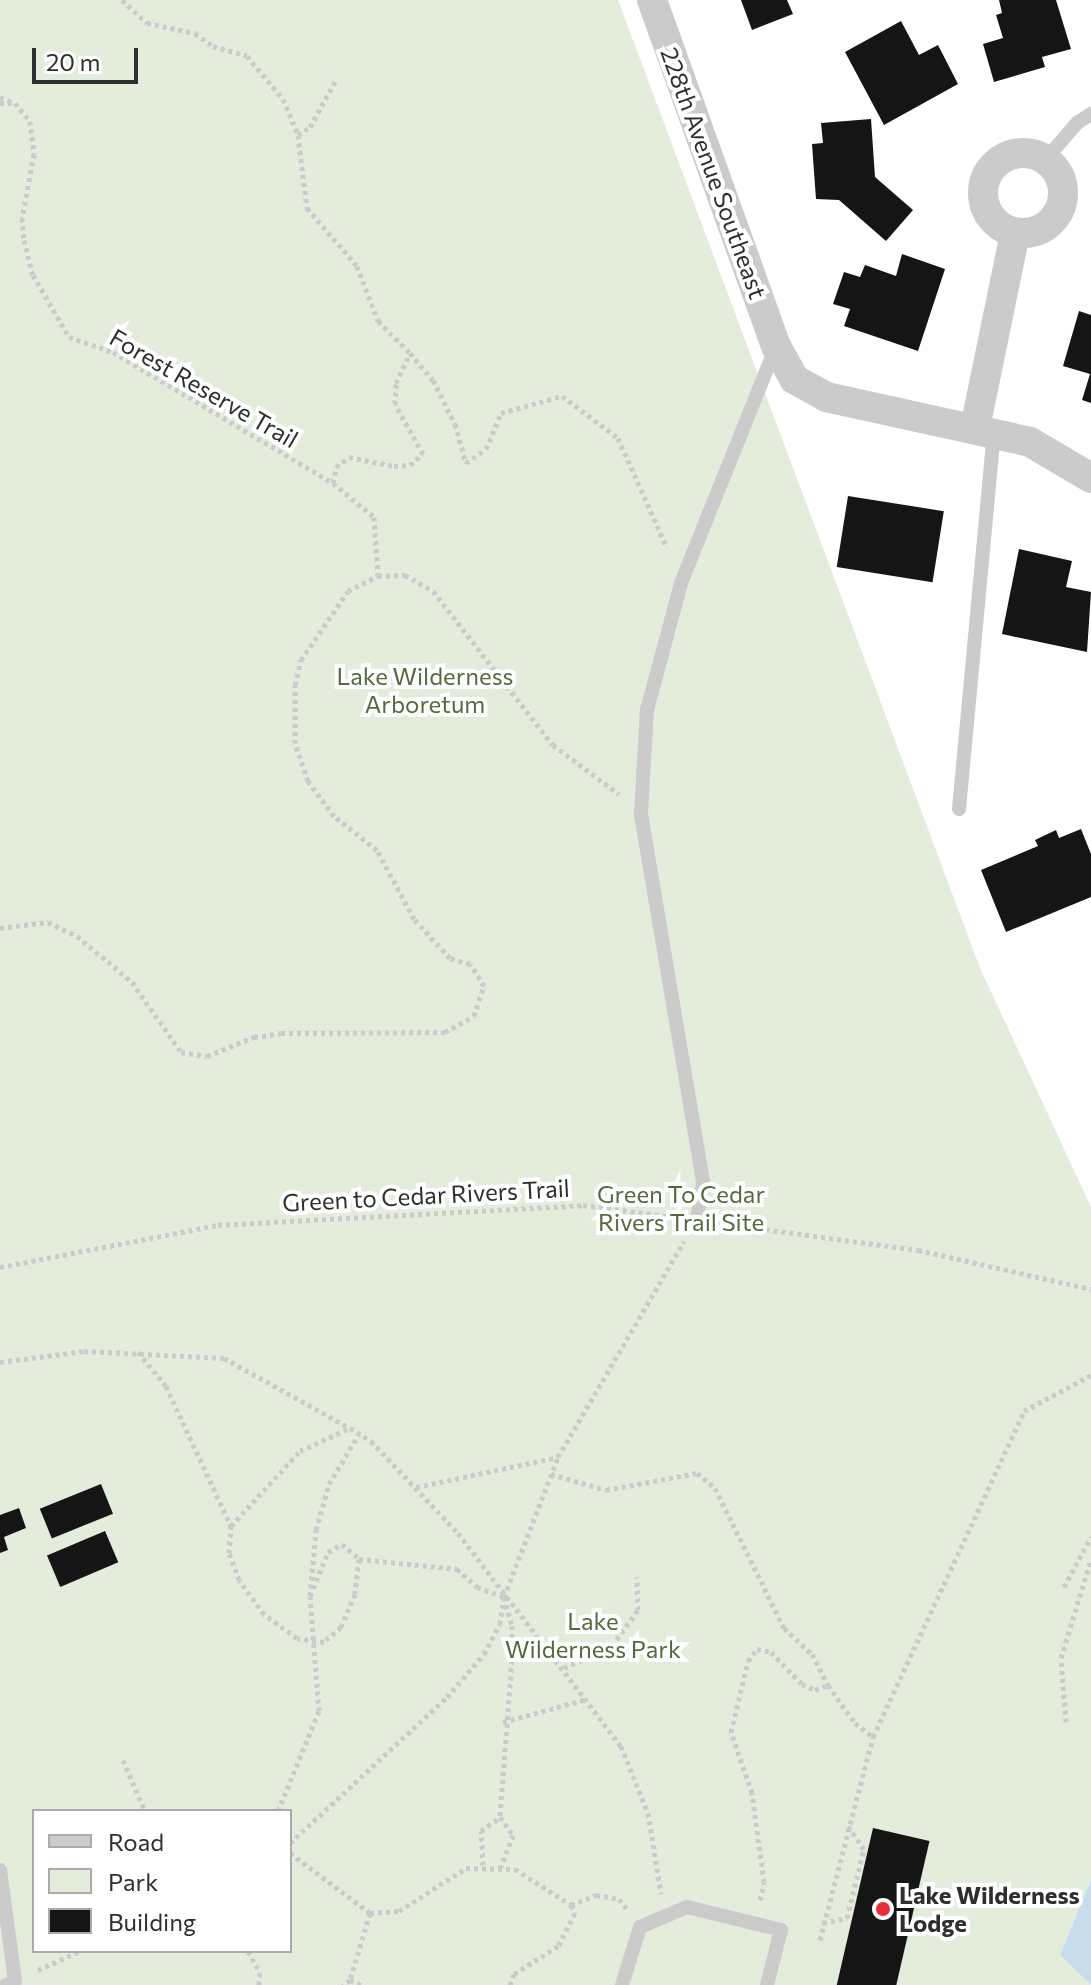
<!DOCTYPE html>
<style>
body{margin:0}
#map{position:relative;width:1091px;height:1985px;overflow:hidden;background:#fff;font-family:Commissioner,sans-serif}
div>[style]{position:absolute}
.green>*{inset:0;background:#e4ecdb}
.water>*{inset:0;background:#c7ddec}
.building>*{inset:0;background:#151515;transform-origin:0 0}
.path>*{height:5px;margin-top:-2.5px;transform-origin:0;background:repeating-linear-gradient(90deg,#cbcbcb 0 4px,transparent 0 8px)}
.lane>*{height:14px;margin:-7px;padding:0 7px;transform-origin:7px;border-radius:7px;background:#cbcbcb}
.street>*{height:30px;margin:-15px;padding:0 15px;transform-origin:15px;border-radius:15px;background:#cbcbcb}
.street>.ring{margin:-15px;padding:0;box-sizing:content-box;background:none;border:30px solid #cbcbcb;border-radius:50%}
.dots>*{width:22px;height:22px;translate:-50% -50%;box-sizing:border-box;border:4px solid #fff;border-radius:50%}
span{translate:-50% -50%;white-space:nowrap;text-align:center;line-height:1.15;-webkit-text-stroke:8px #fff;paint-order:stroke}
.street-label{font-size:24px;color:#2e2e2e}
.park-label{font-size:24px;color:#516b3a}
.poi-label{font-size:24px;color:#2e2e2e;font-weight:700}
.left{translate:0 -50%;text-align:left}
.legend{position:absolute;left:32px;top:1809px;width:260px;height:144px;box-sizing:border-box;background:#fff;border:2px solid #ababab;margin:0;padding:10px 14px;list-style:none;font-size:24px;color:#2e2e2e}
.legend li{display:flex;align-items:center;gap:16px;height:40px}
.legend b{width:40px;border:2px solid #ababab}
.scale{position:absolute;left:32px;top:48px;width:106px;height:36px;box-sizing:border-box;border:4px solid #2e2e2e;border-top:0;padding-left:10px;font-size:24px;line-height:28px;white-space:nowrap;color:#2e2e2e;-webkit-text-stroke:6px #fff;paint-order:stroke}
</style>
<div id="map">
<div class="green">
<div style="clip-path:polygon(evenodd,0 0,618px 0,980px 968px,1091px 1207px,1091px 1880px,1060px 1955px,1091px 1985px,0 1985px,0 0,34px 1811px,290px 1811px,290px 1951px,34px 1951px,34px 1811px)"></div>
</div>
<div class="water">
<div style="clip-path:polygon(1091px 1880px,1091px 1985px,1060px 1955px)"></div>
</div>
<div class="building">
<div style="clip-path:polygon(741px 0,787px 0,793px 14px,752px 30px)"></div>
<div style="clip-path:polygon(999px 0,1056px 0,1071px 49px,1042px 57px,1045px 67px,994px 82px,983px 44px,1003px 38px,996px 15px,1002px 13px)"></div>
<div style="clip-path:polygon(901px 21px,919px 55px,938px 45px,958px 84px,884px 125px,845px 52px)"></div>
<div style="clip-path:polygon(871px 119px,875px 177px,913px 210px,886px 241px,839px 200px,816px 199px,812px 144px,823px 143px,821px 123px)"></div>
<div style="clip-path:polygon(902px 254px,945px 269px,918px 351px,844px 326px,850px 309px,833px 304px,844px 272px,860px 277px,865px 265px,896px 276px)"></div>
<div style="clip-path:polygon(1079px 311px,1091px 315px,1091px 403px,1082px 400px,1090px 374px,1063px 366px)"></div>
<div style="left:848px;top:496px;width:97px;height:72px;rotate:9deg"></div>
<div style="clip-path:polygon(1019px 549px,1072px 561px,1066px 587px,1091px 592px,1087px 652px,1002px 634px)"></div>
<div style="clip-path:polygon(1081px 829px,1091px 854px,1091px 897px,1006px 932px,981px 870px,1038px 846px,1035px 840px,1056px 830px,1059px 838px)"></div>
<div style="left:101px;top:1484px;width:32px;height:66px;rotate:68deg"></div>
<div style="clip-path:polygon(19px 1508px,26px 1528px,4px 1537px,8px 1550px,0 1553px,0 1515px)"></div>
<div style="left:105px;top:1531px;width:34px;height:63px;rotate:67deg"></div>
<div style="left:873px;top:1828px;width:58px;height:162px;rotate:13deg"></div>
</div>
<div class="path">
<div style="left:122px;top:0;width:34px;rotate:43deg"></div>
<div style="left:147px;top:23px;width:49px;rotate:11.8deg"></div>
<div style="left:195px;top:33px;width:22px;rotate:36deg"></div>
<div style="left:213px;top:46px;width:35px;rotate:16deg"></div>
<div style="left:247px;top:56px;width:56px;rotate:50.1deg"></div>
<div style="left:283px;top:99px;width:39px;rotate:67deg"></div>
<div style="left:298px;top:135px;width:74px;rotate:83deg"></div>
<div style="left:307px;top:208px;width:77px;rotate:49.2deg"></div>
<div style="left:357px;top:266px;width:59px;rotate:69.1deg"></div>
<div style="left:378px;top:321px;width:45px;rotate:45deg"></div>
<div style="left:0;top:97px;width:12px;rotate:24deg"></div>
<div style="left:0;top:103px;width:15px"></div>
<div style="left:15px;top:103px;width:23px;rotate:50deg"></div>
<div style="left:30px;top:121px;width:33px;rotate:83deg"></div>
<div style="left:34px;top:154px;width:65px;rotate:100.6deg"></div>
<div style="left:22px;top:218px;width:22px;rotate:85deg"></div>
<div style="left:24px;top:240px;width:36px;rotate:76deg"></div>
<div style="left:33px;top:275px;width:72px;rotate:59.9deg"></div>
<div style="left:69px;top:337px;width:46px;rotate:18.8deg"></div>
<div style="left:113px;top:352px;width:256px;rotate:30.8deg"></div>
<div style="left:333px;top:483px;width:53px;rotate:39.7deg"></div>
<div style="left:374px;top:517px;width:59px;rotate:86.1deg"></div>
<div style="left:298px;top:135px;width:14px;rotate:-34deg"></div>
<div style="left:310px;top:127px;width:56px;rotate:-61.1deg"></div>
<div style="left:333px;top:483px;width:16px;rotate:-79deg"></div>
<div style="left:336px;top:467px;width:16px;rotate:-38deg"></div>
<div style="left:349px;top:457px;width:46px;rotate:11.3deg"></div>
<div style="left:394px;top:466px;width:16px;rotate:-4deg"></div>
<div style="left:410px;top:465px;width:17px;rotate:-40deg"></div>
<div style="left:423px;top:454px;width:57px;rotate:-119.2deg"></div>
<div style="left:395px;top:404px;width:21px;rotate:-87deg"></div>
<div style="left:396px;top:383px;width:33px;rotate:-65deg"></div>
<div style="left:410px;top:353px;width:35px;rotate:50deg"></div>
<div style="left:433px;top:380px;width:49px;rotate:63.4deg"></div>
<div style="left:455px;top:424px;width:41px;rotate:74.2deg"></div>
<div style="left:466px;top:463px;width:24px;rotate:-35deg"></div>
<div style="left:486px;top:449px;width:39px;rotate:-67deg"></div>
<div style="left:501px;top:413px;width:63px;rotate:-15.6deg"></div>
<div style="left:562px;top:396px;width:70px;rotate:36.9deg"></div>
<div style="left:618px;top:438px;width:120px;rotate:66deg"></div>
<div style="left:0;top:928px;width:48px;rotate:-7.1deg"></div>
<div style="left:48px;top:922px;width:32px;rotate:26deg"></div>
<div style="left:77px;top:936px;width:72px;rotate:39.9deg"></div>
<div style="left:132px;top:982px;width:85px;rotate:55deg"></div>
<div style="left:181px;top:1052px;width:26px;rotate:9deg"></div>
<div style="left:207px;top:1056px;width:51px;rotate:-22deg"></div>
<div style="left:254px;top:1037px;width:27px;rotate:-8deg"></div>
<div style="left:281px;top:1033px;width:164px;rotate:-0.3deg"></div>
<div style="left:445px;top:1032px;width:33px;rotate:-29deg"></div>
<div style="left:474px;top:1016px;width:32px;rotate:-72deg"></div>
<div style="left:484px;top:986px;width:26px;rotate:-122deg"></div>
<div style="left:470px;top:964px;width:21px;rotate:-163deg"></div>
<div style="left:450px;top:958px;width:53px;rotate:-132.7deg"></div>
<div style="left:414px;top:919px;width:78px;rotate:-118.2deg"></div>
<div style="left:377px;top:850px;width:55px;rotate:-141.7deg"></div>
<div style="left:334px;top:816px;width:44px;rotate:-126.6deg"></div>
<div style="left:308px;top:781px;width:40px;rotate:-108.9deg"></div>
<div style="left:295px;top:743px;width:58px;rotate:-90deg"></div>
<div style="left:295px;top:685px;width:26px;rotate:-77deg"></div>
<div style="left:301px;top:660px;width:83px;rotate:-55.7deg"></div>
<div style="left:348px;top:591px;width:34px;rotate:-27deg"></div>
<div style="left:378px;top:576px;width:27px;rotate:-2deg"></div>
<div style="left:405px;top:575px;width:32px;rotate:30deg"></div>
<div style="left:433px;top:591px;width:195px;rotate:52.1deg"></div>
<div style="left:553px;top:745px;width:82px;rotate:36.6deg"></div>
<div style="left:718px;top:1223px;width:202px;rotate:7.7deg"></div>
<div style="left:918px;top:1250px;width:177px;rotate:12.7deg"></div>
<div style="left:0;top:1267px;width:222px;rotate:-10.9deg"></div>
<div style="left:218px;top:1225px;width:366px;rotate:-3.1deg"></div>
<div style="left:583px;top:1205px;width:91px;rotate:7.6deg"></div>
<div style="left:138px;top:1352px;width:44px;rotate:50.5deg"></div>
<div style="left:166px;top:1386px;width:154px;rotate:65.1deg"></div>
<div style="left:0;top:1362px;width:85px;rotate:-7.5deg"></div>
<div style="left:84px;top:1351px;width:140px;rotate:2.9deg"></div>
<div style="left:224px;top:1358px;width:144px;rotate:29.1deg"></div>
<div style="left:551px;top:1474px;width:57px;rotate:16.2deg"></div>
<div style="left:606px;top:1490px;width:93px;rotate:-10.6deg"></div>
<div style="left:697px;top:1473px;width:23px;rotate:40deg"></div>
<div style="left:715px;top:1488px;width:156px;rotate:63.8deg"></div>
<div style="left:784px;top:1628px;width:38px;rotate:43deg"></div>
<div style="left:812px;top:1654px;width:35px;rotate:63deg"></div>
<div style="left:416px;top:1487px;width:145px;rotate:-11.9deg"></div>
<div style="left:359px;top:1559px;width:35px;rotate:97deg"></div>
<div style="left:355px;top:1594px;width:36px;rotate:113deg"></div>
<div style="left:341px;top:1627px;width:23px;rotate:139deg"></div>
<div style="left:324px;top:1642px;width:27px;rotate:-172deg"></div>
<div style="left:297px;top:1638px;width:41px;rotate:-144deg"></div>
<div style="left:264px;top:1614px;width:42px;rotate:-126.3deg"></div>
<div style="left:239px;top:1580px;width:29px;rotate:-110deg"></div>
<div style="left:229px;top:1553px;width:27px;rotate:-86deg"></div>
<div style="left:231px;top:1526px;width:102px;rotate:-47.4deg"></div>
<div style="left:300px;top:1451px;width:55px;rotate:-24.7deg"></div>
<div style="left:350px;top:1428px;width:25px;rotate:32deg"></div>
<div style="left:371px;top:1441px;width:127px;rotate:46.6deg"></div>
<div style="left:458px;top:1533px;width:268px;rotate:52.6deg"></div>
<div style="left:621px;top:1746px;width:72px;rotate:68.1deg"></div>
<div style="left:648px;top:1813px;width:82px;rotate:80.9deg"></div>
<div style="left:1064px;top:1587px;width:57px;rotate:-61.6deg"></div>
<div style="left:310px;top:1596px;width:48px;rotate:-67.8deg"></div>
<div style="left:328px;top:1552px;width:16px;rotate:-30deg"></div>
<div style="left:342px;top:1544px;width:23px;rotate:41deg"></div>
<div style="left:359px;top:1559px;width:99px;rotate:5.8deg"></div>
<div style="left:457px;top:1569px;width:27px;rotate:42deg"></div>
<div style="left:477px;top:1587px;width:29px;rotate:20deg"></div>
<div style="left:504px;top:1597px;width:30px;rotate:75deg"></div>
<div style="left:512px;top:1626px;width:34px;rotate:90deg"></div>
<div style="left:512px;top:1660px;width:157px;rotate:94.4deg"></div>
<div style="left:564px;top:1668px;width:53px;rotate:-24.6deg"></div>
<div style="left:612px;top:1646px;width:44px;rotate:-54.2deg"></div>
<div style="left:638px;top:1610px;width:33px;rotate:-92deg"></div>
<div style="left:503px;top:1722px;width:87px;rotate:-15.3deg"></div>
<div style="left:1066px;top:1722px;width:64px;rotate:-94.5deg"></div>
<div style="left:1061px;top:1658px;width:103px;rotate:-73.1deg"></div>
<div style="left:123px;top:1760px;width:56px;rotate:66.7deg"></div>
<div style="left:278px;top:1811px;width:108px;rotate:-67.7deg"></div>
<div style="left:319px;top:1711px;width:115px;rotate:-94.5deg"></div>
<div style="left:310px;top:1596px;width:66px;rotate:-84.8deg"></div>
<div style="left:316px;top:1530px;width:48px;rotate:-74.2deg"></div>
<div style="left:329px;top:1484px;width:58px;rotate:-59deg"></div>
<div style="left:290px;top:1843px;width:214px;rotate:-42.9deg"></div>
<div style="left:447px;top:1697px;width:57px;rotate:-49.3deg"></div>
<div style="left:484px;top:1654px;width:34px;rotate:-62deg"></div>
<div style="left:500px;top:1624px;width:27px;rotate:-82deg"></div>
<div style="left:504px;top:1597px;width:150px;rotate:-68.9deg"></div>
<div style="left:558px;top:1457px;width:250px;rotate:-59.7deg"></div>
<div style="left:290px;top:1853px;width:100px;rotate:36.9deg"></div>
<div style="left:370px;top:1913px;width:70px;rotate:106.6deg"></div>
<div style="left:350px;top:1980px;width:9px;rotate:144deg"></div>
<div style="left:483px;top:1865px;width:34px;rotate:-93deg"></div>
<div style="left:481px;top:1831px;width:24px;rotate:-36deg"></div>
<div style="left:500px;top:1817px;width:22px;rotate:54deg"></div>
<div style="left:513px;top:1835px;width:34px;rotate:111deg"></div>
<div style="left:760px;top:1900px;width:18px;rotate:-77deg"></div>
<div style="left:764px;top:1882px;width:90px;rotate:-97.7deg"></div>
<div style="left:752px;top:1793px;width:65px;rotate:-109deg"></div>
<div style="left:731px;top:1732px;width:73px;rotate:-76.5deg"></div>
<div style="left:748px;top:1661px;width:15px;rotate:-53deg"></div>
<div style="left:757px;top:1649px;width:14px;rotate:12deg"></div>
<div style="left:771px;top:1652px;width:45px;rotate:45.9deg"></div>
<div style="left:802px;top:1684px;width:14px;rotate:25deg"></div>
<div style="left:815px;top:1690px;width:14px;rotate:-21deg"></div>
<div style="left:828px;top:1685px;width:47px;rotate:54.6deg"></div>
<div style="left:855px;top:1723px;width:23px;rotate:38deg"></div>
<div style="left:571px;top:1905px;width:27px;rotate:-22deg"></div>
<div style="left:596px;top:1895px;width:23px;rotate:10deg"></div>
<div style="left:619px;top:1899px;width:13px;rotate:51deg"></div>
<div style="left:370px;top:1913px;width:29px;rotate:-4deg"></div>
<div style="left:399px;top:1911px;width:80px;rotate:-32.7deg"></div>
<div style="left:466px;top:1868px;width:49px;rotate:1.2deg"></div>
<div style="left:515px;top:1869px;width:67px;rotate:32.7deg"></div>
<div style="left:571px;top:1905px;width:9px;rotate:63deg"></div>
<div style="left:575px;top:1913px;width:37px;rotate:117deg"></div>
<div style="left:558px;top:1946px;width:52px;rotate:147.5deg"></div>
<div style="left:514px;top:1974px;width:12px;rotate:110deg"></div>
<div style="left:823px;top:1923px;width:25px;rotate:-12deg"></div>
<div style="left:847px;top:1918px;width:71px;rotate:-76.2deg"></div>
<div style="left:864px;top:1849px;width:28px;rotate:-125deg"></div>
<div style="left:820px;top:1940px;width:210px;rotate:-75.4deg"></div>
<div style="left:873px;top:1737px;width:359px;rotate:-65.1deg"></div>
<div style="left:1024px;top:1411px;width:76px;rotate:-28.2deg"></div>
<div style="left:248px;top:1951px;width:25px;rotate:61deg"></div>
<div style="left:260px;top:1973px;width:12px;rotate:95deg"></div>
<div style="left:38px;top:1970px;width:46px;rotate:-24.3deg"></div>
<div style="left:350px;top:1980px;width:12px;rotate:24deg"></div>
</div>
<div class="lane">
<div style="left:1046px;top:159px;width:48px;rotate:-49.3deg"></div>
<div style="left:1077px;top:123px;width:17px;rotate:-33deg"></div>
<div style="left:959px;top:809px;width:378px;rotate:-84.7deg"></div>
<div style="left:697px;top:1220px;width:39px;rotate:-81deg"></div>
<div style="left:703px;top:1181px;width:373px;rotate:-99.6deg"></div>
<div style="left:641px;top:813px;width:103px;rotate:-86.7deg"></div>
<div style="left:647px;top:710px;width:131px;rotate:-75deg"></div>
<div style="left:681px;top:583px;width:252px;rotate:-68.1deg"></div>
<div style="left:0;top:1870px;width:112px;rotate:82.3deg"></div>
<div style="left:15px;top:1981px;width:10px;rotate:156deg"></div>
<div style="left:622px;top:1985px;width:61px;rotate:-72.8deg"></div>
<div style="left:640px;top:1927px;width:51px;rotate:-23.1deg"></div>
<div style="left:687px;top:1907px;width:97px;rotate:13.7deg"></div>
<div style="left:781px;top:1930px;width:57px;rotate:104.3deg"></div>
</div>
<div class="street">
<div style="left:652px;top:0;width:368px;rotate:70.3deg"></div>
<div style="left:776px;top:346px;width:38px;rotate:61deg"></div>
<div style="left:794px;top:379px;width:37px;rotate:29deg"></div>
<div style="left:826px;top:397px;width:209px;rotate:12.4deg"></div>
<div style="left:1030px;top:442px;width:71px;rotate:30.5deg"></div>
<div class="ring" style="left:983px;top:153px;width:50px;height:50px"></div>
<div style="left:975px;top:428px;width:199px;rotate:-78.4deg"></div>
</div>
<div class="dots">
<div style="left:883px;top:1909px;background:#e92c38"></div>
</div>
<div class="street-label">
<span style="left:714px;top:173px;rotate:70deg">228th Avenue Southeast</span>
<span style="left:204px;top:388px;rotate:30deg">Forest Reserve Trail</span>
<span style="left:426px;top:1195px;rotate:-3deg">Green to Cedar Rivers Trail</span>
</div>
<div class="park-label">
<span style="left:425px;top:690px">Lake Wilderness<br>Arboretum</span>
<span style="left:681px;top:1208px">Green To Cedar<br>Rivers Trail Site</span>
<span style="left:593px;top:1635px">Lake<br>Wilderness Park</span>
</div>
<div class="poi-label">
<span class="left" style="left:899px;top:1909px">Lake Wilderness<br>Lodge</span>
</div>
<ul class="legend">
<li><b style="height:10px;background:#cbcbcb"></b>Road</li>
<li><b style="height:22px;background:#e4ecdb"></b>Park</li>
<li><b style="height:22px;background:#151515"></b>Building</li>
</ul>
<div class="scale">20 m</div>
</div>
